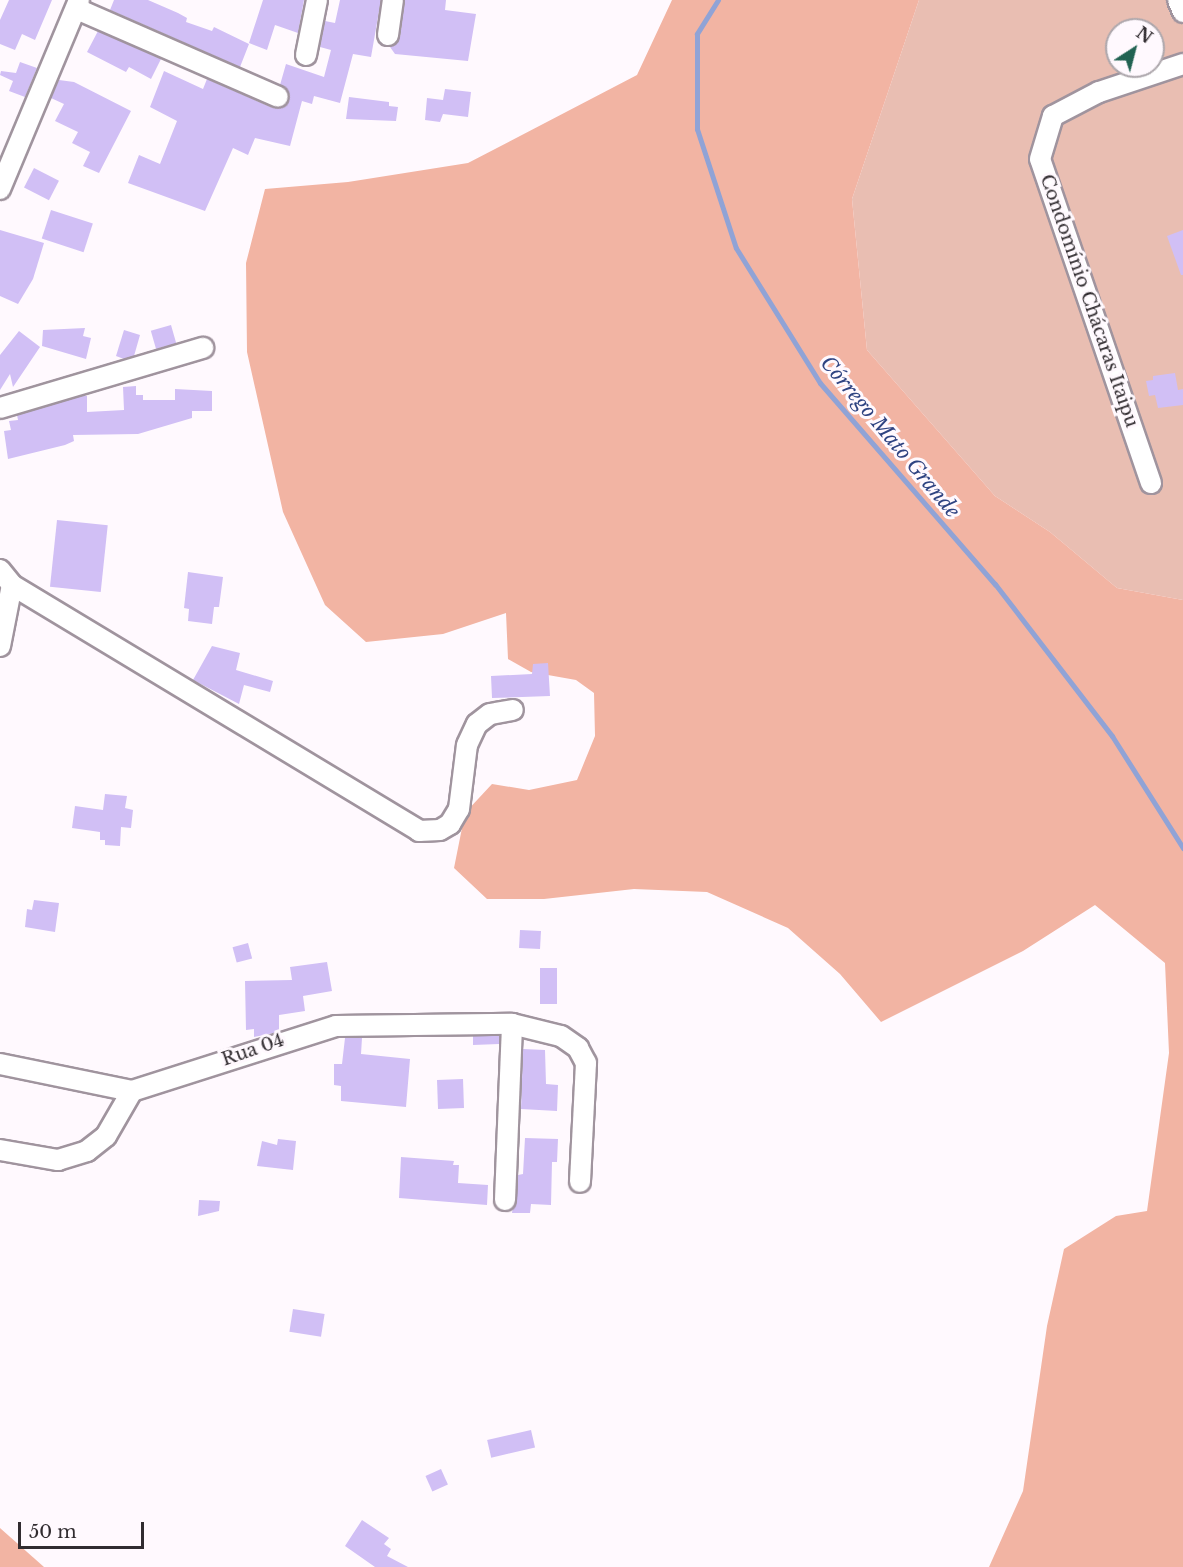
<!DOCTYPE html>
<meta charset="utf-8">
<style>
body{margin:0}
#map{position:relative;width:1183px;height:1567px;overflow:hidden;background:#fff9fe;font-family:"Libre Baskerville",serif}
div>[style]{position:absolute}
.green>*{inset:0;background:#e9beb2}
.forest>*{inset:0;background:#f2b4a3}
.stream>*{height:5px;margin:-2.5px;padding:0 2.5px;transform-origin:2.5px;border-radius:2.5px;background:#90a3d6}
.building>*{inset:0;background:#d1bff5;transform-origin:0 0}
.roads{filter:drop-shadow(2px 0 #a0949e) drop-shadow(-2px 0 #a0949e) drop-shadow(0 2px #a0949e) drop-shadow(0 -2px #a0949e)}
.minor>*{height:20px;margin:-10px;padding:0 10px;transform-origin:10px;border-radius:10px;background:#fff}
span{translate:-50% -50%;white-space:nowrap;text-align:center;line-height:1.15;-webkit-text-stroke:6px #fff9fe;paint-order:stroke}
.street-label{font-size:18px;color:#312c30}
.water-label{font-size:20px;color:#2f4381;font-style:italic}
.north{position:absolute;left:1105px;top:18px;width:60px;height:60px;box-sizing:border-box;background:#fff9fe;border:2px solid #ada7ac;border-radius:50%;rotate:36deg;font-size:16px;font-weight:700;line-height:24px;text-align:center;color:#312c30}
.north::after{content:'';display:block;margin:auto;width:21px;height:27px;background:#216352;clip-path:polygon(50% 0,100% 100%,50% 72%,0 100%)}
.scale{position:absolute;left:18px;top:1522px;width:126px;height:27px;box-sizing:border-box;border:3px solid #312c30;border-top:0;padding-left:8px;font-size:18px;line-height:21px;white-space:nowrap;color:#312c30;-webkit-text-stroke:4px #fff9fe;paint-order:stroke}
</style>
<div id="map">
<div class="green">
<div style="clip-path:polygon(evenodd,919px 0,1183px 0,1183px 600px,1117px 588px,1050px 532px,995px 496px,867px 350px,852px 199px,919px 0,1117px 30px,1153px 30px,1153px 66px,1117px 66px,1117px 30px)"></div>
</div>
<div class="forest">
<div style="clip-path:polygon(672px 0,919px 0,852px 199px,867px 350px,995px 496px,1050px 532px,1117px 588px,1183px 600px,1183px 1567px,989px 1567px,1023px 1491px,1047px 1326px,1064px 1249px,1116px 1216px,1147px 1211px,1169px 1053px,1165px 963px,1095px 905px,1023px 951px,881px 1022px,840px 974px,788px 928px,707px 892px,634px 889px,544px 899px,487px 899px,454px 868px,465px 813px,492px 784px,529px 790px,577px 780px,595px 736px,594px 693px,576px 680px,531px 672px,508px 659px,506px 613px,443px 634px,366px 642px,325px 605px,283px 512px,247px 352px,246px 263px,265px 189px,348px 182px,468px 163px,637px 75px)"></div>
<div style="clip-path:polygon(0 1528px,44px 1567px,0 1567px)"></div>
</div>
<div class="stream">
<div style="left:718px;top:0;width:40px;rotate:122deg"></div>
<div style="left:697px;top:34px;width:95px;rotate:90deg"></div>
<div style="left:697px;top:129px;width:125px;rotate:71.9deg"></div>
<div style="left:736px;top:248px;width:159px;rotate:58.1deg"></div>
<div style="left:820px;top:383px;width:267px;rotate:49deg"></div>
<div style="left:995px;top:584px;width:192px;rotate:52.4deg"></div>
<div style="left:1112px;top:736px;width:133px;rotate:57.6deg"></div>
</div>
<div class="building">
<div style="clip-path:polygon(9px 0,52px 0,35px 40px,22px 34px,15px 50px,0 44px,0 20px)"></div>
<div style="clip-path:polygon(114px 0,148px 0,178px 13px,187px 18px,186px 22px,212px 31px,214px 27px,249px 44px,240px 67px,110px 10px)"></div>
<div style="clip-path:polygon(263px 0,304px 0,298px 33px,275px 25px,267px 50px,249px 43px)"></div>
<div style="clip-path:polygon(340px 0,381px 0,371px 57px,353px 54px,340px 103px,314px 96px,312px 104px,302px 101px,290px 146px,255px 138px,248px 155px,233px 148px,205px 211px,128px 183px,139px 155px,160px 164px,177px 121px,150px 107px,164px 71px,203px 89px,207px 79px,273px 108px,285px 107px,290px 95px,280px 85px,286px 64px,324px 77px,331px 50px,320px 47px,325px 21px,335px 23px)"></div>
<div style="clip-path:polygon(405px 0,446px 0,445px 10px,476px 14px,468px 61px,395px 54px,390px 47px,400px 37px)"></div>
<div style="clip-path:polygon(98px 31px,161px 59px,151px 79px,129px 67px,126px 72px,87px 52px)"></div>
<div style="clip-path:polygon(20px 62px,37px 68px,25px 97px,9px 91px,13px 81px,0 75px,1px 71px,16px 73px)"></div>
<div style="clip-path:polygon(59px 80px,74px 82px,131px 111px,99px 173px,83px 166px,90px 152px,72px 143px,78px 132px,55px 121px,64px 104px,51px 98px)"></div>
<div style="clip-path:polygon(445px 89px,471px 92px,468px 117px,443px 114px,440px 122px,425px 120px,427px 98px,443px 100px)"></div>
<div style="clip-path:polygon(349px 97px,389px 102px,389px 106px,398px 107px,396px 121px,346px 119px)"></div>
<div style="left:34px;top:168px;width:28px;height:22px;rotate:27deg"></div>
<div style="left:51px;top:210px;width:44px;height:30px;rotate:18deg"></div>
<div style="clip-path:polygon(0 230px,44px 243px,33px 279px,18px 304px,0 296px)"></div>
<div style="clip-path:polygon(1183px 230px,1183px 275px,1181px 275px,1167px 236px)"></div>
<div style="left:171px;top:325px;width:19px;height:21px;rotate:74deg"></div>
<div style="clip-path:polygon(85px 328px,83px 336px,91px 338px,86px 359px,42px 346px,43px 330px)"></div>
<div style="clip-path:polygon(124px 330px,140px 335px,134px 356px,124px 359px,116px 356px)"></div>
<div style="clip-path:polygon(19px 331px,40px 347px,13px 387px,10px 374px,0 390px,0 355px)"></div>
<div style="clip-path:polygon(1175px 373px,1178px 390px,1183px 389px,1183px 405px,1158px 408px,1155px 395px,1149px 396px,1146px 381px,1153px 380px,1153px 376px)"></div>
<div style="clip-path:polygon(136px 386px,136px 395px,143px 395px,143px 400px,175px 400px,175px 389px,212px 391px,212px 411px,192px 411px,192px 418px,138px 434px,73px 435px,74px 441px,65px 445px,8px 459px,4px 431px,11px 430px,9px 421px,18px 420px,17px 415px,82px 396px,87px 396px,87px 412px,124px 410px,123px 387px)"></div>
<div style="left:57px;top:520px;width:51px;height:67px;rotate:6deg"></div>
<div style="clip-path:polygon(188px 572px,223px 577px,219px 607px,214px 607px,212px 624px,188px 621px,189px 609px,184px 608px)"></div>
<div style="clip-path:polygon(212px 646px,240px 653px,236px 670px,273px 681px,270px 692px,244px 685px,239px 704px,193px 680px)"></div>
<div style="clip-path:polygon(548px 663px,550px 696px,492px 698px,491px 676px,532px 674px,533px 664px)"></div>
<div style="clip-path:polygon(105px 794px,127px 796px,125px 808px,133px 810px,131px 828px,121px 827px,120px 846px,105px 845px,105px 840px,100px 840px,100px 832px,72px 828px,75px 806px,103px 810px)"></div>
<div style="clip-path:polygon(34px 900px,59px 903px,55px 932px,25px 927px,27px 909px,32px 910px)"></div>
<div style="left:520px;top:930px;width:21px;height:18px;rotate:3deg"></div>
<div style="left:248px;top:943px;width:16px;height:16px;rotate:75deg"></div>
<div style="clip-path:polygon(327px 962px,332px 991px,303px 996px,305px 1011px,279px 1015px,279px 1032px,254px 1037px,254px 1029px,246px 1030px,245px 981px,292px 980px,290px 967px)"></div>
<div style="left:540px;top:968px;width:17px;height:36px"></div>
<div style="clip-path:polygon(473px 1036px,500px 1036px,499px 1044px,473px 1045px)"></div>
<div style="clip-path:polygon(345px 1038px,362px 1038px,361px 1054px,410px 1059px,406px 1107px,341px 1101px,341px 1086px,334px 1085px,334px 1064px,342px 1064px)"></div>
<div style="clip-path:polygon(523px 1049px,545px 1050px,546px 1084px,558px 1085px,557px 1111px,521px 1109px)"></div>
<div style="left:463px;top:1079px;width:29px;height:26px;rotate:88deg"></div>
<div style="clip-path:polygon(525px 1138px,558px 1139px,557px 1162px,552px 1162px,551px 1205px,531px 1204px,530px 1213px,512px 1213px,518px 1175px,523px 1174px)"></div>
<div style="clip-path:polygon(278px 1139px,296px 1141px,293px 1170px,257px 1166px,262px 1141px,277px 1145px)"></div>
<div style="clip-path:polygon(401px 1157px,454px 1161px,453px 1165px,459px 1165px,458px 1183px,488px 1185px,487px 1205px,399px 1198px)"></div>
<div style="clip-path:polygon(199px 1200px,220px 1201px,219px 1211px,198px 1216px)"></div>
<div style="left:293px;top:1309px;width:32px;height:23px;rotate:9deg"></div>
<div style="left:531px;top:1430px;width:18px;height:45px;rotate:77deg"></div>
<div style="left:441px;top:1469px;width:17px;height:17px;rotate:66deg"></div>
<div style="clip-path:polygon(362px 1520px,389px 1538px,384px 1544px,391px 1549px,387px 1556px,408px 1567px,375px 1567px,345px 1546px)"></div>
</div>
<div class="roads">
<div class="minor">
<div style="left:1178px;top:0;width:13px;rotate:67deg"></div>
<div style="left:77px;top:9px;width:219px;rotate:23.6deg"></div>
<div style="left:388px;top:35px;width:35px;rotate:-82deg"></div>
<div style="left:306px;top:55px;width:56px;rotate:-78.7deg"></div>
<div style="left:0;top:189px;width:205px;rotate:-67.3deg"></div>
<div style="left:0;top:408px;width:212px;rotate:-16.5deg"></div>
<div style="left:1151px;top:483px;width:342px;rotate:-108.9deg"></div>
<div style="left:1040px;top:159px;width:45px;rotate:-73.2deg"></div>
<div style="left:1053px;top:116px;width:52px;rotate:-27.6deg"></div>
<div style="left:1099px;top:92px;width:89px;rotate:-18.4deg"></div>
<div style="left:0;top:570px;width:19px;rotate:51deg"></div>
<div style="left:12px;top:585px;width:476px;rotate:31.1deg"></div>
<div style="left:419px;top:831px;width:21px;rotate:-3deg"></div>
<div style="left:440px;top:830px;width:12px;rotate:-31deg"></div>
<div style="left:450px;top:824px;width:17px;rotate:-59deg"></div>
<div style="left:459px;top:809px;width:64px;rotate:-82.9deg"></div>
<div style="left:467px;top:745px;width:23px;rotate:-65deg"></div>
<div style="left:477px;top:724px;width:16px;rotate:-38deg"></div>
<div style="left:490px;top:714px;width:23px;rotate:-10deg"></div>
<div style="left:0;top:646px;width:62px;rotate:-78.9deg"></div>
<div style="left:0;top:1064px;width:135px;rotate:11.6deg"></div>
<div style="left:132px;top:1091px;width:214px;rotate:-17.7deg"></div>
<div style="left:336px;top:1026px;width:176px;rotate:-0.7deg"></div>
<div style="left:512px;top:1024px;width:50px;rotate:13.8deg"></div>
<div style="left:561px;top:1036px;width:21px;rotate:35deg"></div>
<div style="left:578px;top:1048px;width:17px;rotate:62deg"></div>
<div style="left:586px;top:1063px;width:119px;rotate:92.9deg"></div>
<div style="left:0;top:1150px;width:59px;rotate:9.8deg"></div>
<div style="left:58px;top:1160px;width:30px;rotate:-17deg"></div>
<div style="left:87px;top:1151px;width:24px;rotate:-38deg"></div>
<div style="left:106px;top:1136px;width:52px;rotate:-60deg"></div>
<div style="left:505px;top:1200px;width:176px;rotate:-87.7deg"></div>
</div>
</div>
<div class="street-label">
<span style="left:1089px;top:301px;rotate:71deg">Condomínio Chácaras Itaipu</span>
<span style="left:253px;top:1050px;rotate:-19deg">Rua 04</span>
</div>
<div class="water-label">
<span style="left:890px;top:437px;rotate:50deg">Córrego Mato Grande</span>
</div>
<div class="north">N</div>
<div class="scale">50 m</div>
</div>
